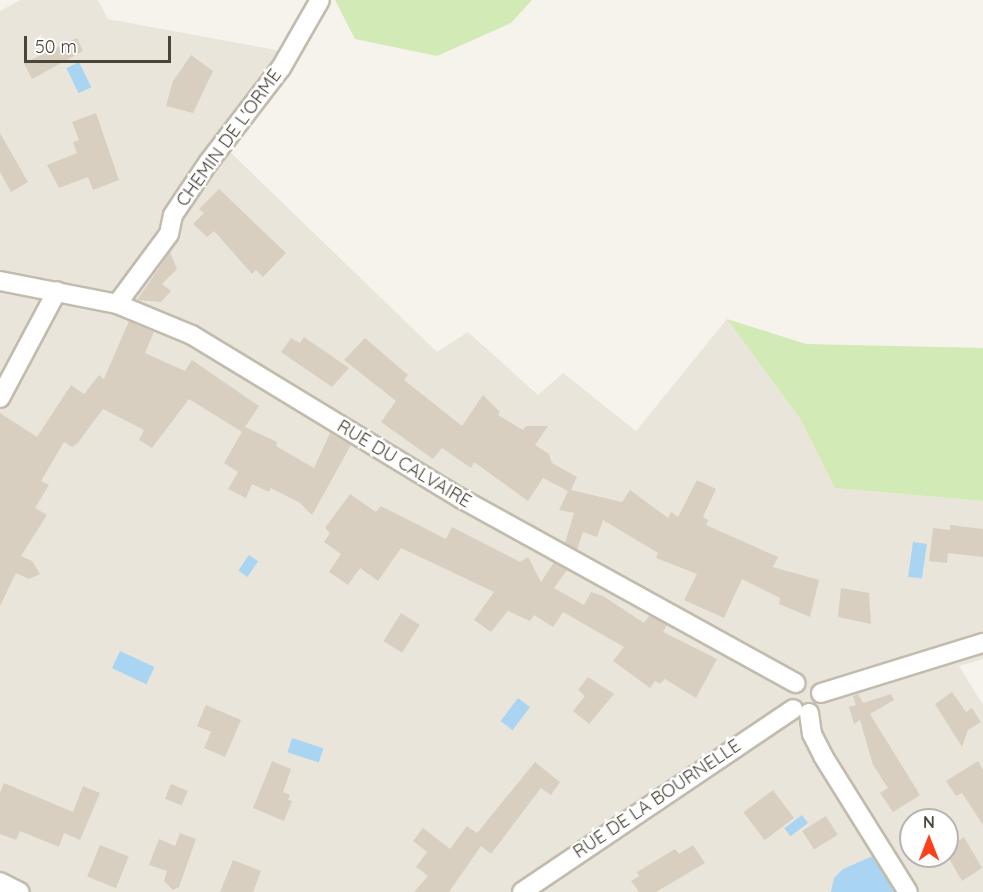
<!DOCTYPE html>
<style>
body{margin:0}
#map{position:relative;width:983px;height:892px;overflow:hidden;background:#f6f3ec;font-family:Quicksand,sans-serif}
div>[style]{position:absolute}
.residential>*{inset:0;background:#eae5da}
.green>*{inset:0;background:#d2eab5}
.water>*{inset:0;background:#a9d4f2;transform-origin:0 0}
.building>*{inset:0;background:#d8cfc1;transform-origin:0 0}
.roads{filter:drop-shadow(2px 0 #c2bbae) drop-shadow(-2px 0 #c2bbae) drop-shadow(0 2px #c2bbae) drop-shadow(0 -2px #c2bbae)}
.street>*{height:18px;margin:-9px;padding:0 9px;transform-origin:9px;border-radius:9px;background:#fff}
span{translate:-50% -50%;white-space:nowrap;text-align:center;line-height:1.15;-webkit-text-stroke:5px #fff;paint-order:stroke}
.street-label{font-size:18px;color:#4b4439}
.north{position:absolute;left:899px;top:808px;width:60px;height:60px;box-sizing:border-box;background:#fff;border:2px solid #b7b4b0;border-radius:50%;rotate:0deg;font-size:16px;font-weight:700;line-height:24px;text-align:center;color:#4b4439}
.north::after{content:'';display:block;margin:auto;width:21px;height:27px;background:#fc3f1d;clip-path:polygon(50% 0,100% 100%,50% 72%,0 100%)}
.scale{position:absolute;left:24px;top:36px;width:147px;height:27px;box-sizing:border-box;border:3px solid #4b4439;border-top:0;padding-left:8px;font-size:18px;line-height:21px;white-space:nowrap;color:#4b4439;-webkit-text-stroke:4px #fff;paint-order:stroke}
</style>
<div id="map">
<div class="residential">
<div style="clip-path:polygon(evenodd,21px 0,98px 0,108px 19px,298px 54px,228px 150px,437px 352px,468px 332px,538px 395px,563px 373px,636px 431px,727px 319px,801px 420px,835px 488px,983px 501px,983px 659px,959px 666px,983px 705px,983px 892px,0 892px,0 11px,21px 0,911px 820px,947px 820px,947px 856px,911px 856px,911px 820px)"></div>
</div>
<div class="green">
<div style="clip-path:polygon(335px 0,532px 0,511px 23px,437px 56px,355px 39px)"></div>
<div style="clip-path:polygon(727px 319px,806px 344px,983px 348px,983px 501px,835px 488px,801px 420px)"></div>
</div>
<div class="water">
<div style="left:79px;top:62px;width:28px;height:14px;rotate:64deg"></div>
<div style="left:913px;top:542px;width:14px;height:35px;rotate:8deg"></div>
<div style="left:249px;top:555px;width:11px;height:19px;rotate:34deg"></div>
<div style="left:120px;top:651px;width:38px;height:19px;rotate:25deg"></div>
<div style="left:518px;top:698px;width:15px;height:29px;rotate:37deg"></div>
<div style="left:292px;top:738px;width:33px;height:15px;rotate:18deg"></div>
<div style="left:802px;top:815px;width:10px;height:22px;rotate:53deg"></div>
<div style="clip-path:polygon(873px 856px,895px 892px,831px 892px,834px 878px,843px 869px)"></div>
</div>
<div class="building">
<div style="clip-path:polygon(77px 38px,83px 51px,32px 79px,24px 63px)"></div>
<div style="clip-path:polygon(191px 55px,213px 71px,193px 113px,166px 106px,173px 81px)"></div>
<div style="clip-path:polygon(96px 113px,119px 180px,93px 190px,88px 177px,59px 188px,47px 165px,77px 153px,73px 142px,79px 140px,72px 122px)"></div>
<div style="clip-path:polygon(0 133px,28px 182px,11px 192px,0 172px)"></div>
<div style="clip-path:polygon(219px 189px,286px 253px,263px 277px,256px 270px,252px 274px,214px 231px,207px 237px,193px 224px,204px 213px,199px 209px)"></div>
<div style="clip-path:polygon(170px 252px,177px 269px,162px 284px,171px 291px,161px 302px,137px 300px)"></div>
<div style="clip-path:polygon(129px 321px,154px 332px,145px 353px,185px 371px,192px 360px,259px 406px,245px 427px,277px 442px,276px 446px,314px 468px,330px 433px,351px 445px,312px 515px,300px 503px,271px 488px,269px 492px,252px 484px,246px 498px,228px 489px,238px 472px,224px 463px,242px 432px,189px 399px,152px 448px,139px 440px,144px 430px,103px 409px,77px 444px,72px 447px,64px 442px,41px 481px,49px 485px,35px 508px,47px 515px,21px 556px,32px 561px,40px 574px,29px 579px,16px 573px,0 606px,0 413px,37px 437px,71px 385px,84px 394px,99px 375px,104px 379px)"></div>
<div style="clip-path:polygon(304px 337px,349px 368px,332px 387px,281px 352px,291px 338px,300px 343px)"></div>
<div style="clip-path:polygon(365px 338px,408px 375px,404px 380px,462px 426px,483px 395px,500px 412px,498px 415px,523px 430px,526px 426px,548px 426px,535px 445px,549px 454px,552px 463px,577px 477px,571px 490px,622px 502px,630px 490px,668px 518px,671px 512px,678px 517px,697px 480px,716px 489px,703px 517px,708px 520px,706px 525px,778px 557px,773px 567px,819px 580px,810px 617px,779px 604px,780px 598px,742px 579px,724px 618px,684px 600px,697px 574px,656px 558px,658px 553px,603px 520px,597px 537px,583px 532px,577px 550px,565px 543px,574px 513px,559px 510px,568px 491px,543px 478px,528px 501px,474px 462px,471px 468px,442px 448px,433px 459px,381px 422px,396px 401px,344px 360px)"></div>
<div style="clip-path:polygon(350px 494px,376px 512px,381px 506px,446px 539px,452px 527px,520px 562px,528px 557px,541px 582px,554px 562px,567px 570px,554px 588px,584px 605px,591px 592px,603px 596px,644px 623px,650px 615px,667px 625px,663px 632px,717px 659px,696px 698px,665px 679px,660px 684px,655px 681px,650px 688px,613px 661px,624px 647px,563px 612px,553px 627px,534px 615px,530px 621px,508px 611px,491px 632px,474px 620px,494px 592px,401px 548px,378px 581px,360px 568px,348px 585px,329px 572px,341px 554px,324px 542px,330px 533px,325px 528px)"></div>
<div style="clip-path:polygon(950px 525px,983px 529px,983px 557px,948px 553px,947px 563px,929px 561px,933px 528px,950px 530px)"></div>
<div style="clip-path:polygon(841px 588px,869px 593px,871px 624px,838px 617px)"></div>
<div style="left:401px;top:613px;width:22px;height:33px;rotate:32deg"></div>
<div style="clip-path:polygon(588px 677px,614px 694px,589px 724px,573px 711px,585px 696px,578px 690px)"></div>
<div style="clip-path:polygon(952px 692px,966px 712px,972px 708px,981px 722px,968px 730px,962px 747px,935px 704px)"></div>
<div style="clip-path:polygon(858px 694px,863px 703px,891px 694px,894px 700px,870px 714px,920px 795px,893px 812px,880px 793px,888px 788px,873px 765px,860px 720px,854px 724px,849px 707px,856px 705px,853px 696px)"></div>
<div style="clip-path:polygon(206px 705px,241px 720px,225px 757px,204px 748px,211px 732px,197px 726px)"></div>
<div style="clip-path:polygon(272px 761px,291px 769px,283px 792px,290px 795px,288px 800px,292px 801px,284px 821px,253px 808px)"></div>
<div style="clip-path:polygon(978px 761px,983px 770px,983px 825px,962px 793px,956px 796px,946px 781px)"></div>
<div style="clip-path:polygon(535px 762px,560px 782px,551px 795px,541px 788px,491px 854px,481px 846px,449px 892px,414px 892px,428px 876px,416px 867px,427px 852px,413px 841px,423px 828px,450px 849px,467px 826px,477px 833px)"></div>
<div style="clip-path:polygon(4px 783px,73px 812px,83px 786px,100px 793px,80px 840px,64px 833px,59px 847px,20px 831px,16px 840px,0 834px,0 793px)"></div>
<div style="left:171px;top:784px;width:18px;height:16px;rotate:22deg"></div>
<div style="left:773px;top:790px;width:35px;height:37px;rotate:53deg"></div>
<div style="left:826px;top:816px;width:22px;height:28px;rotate:58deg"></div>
<div style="clip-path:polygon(180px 833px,196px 839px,179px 887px,173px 890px,164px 881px,167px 871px,149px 865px,159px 839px,175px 846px)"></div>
<div style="clip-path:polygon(964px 837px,982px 868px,962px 881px,947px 855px,947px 848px)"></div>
<div style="left:100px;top:845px;width:31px;height:34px;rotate:22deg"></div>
<div style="clip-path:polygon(693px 845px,705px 863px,656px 892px,639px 892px,631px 881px,639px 876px,637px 872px,675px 849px,679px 854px)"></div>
<div style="clip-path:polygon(233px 860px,261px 871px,253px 892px,220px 892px)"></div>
</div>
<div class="roads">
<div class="street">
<div style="left:0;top:281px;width:119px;rotate:11.1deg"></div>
<div style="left:117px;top:304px;width:81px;rotate:22.5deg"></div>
<div style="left:192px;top:335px;width:316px;rotate:31.3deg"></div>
<div style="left:462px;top:499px;width:381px;rotate:28.9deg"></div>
<div style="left:117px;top:304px;width:87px;rotate:-53.4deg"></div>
<div style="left:169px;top:234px;width:19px;rotate:-78deg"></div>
<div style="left:173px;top:215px;width:63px;rotate:-56.1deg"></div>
<div style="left:208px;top:163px;width:120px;rotate:-52.5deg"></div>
<div style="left:281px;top:68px;width:78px;rotate:-60.2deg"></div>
<div style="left:0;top:398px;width:121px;rotate:-62deg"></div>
<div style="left:821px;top:693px;width:170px;rotate:-17.2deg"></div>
<div style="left:809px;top:713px;width:21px;rotate:82deg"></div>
<div style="left:812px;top:734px;width:25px;rotate:63deg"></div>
<div style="left:823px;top:756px;width:160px;rotate:58deg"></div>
<div style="left:0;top:882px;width:22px;rotate:27deg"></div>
<div style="left:522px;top:892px;width:327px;rotate:-34deg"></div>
</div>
</div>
<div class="street-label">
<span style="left:229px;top:138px;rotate:-54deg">CHEMIN DE L'ORME</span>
<span style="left:404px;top:464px;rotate:31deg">RUE DU CALVAIRE</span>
<span style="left:657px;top:799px;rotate:-34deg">RUE DE LA BOURNELLE</span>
</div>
<div class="north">N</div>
<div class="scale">50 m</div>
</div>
